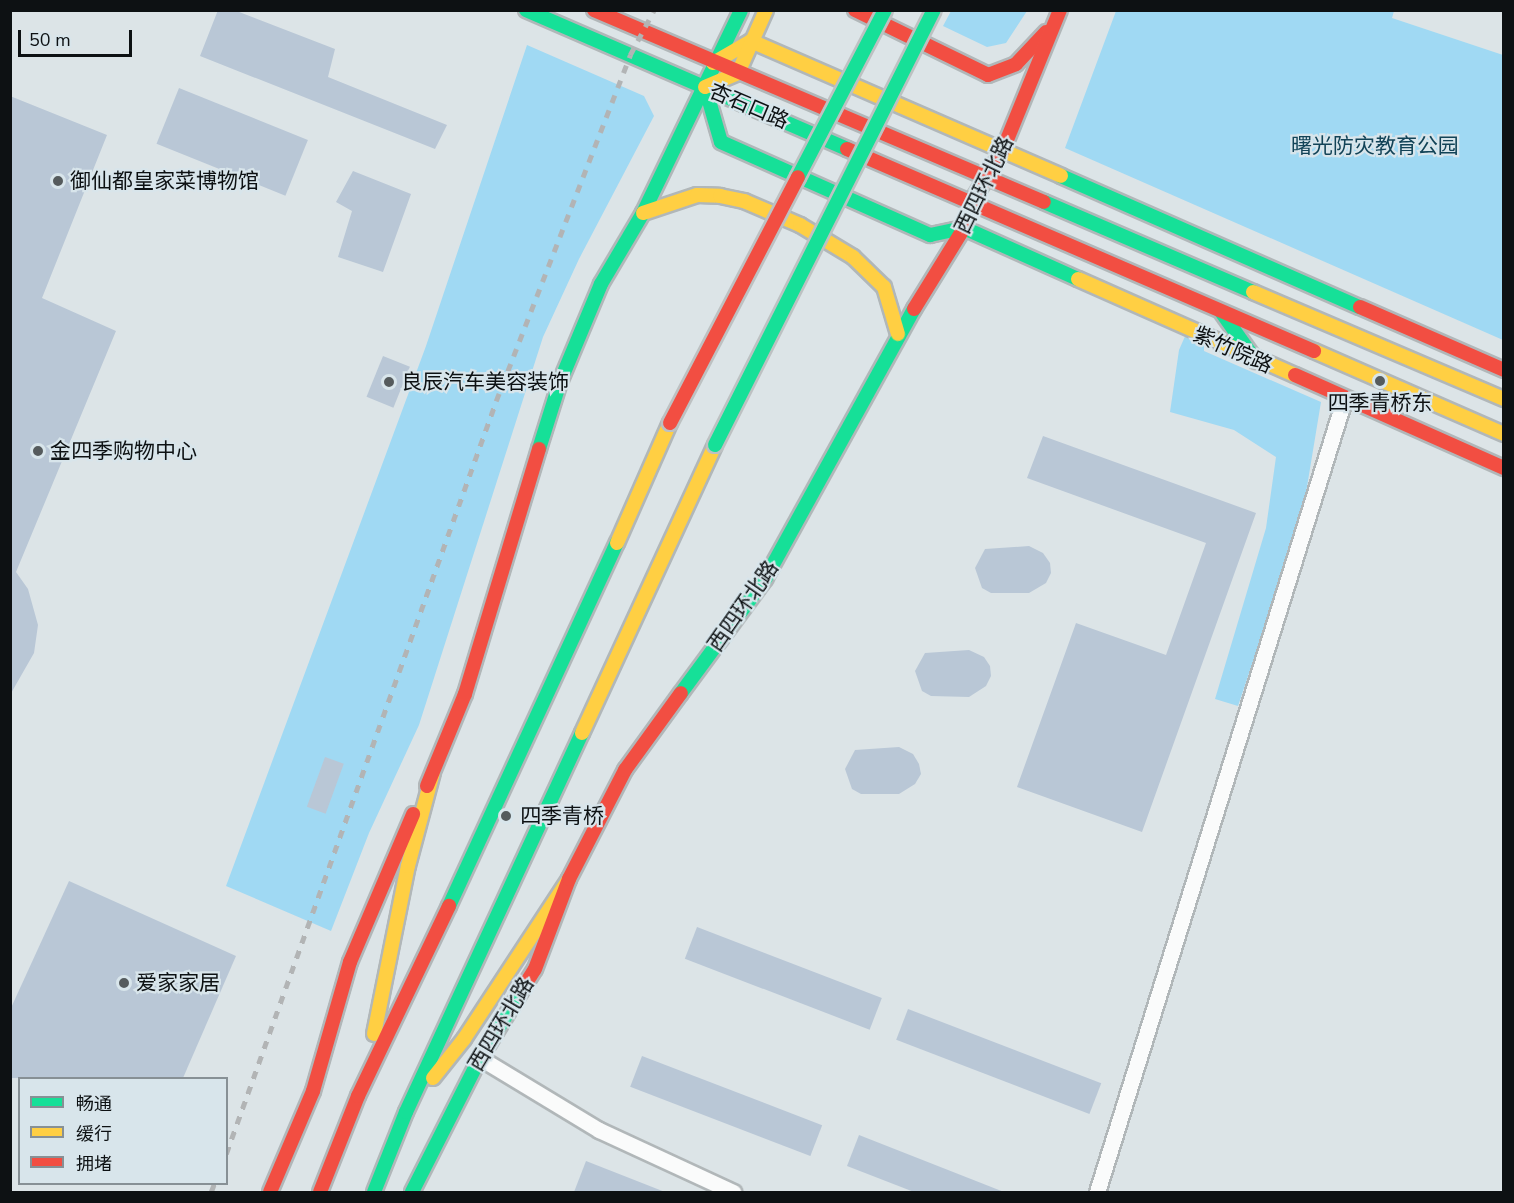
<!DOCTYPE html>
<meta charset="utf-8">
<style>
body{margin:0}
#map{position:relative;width:1514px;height:1203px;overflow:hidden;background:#dce4e7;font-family:"Nunito Sans","Noto Sans SC",sans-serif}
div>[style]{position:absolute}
.green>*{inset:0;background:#a0d9f3}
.building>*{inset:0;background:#b9c7d6;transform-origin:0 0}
.roads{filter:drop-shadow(2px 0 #b1b7b9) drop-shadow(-2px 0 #b1b7b9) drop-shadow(0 2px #b1b7b9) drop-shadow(0 -2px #b1b7b9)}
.street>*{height:15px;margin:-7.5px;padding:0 7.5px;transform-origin:7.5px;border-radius:7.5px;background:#fafbfb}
.fast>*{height:14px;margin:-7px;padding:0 7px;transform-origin:7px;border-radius:7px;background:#16e098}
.slow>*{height:14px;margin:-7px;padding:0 7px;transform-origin:7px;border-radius:7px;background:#ffcf43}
.jam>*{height:14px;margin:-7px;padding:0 7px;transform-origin:7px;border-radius:7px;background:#f24e42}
.rail>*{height:4.5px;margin-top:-2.25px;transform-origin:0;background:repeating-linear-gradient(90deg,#b2b4b5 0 8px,transparent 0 16px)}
.bridges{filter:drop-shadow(2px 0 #bdc1c2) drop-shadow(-2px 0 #bdc1c2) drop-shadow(0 2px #bdc1c2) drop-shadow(0 -2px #bdc1c2)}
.fast-bridge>*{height:14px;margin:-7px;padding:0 7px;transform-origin:7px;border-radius:7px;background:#16e098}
.jam-bridge>*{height:14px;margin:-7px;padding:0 7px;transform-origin:7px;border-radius:7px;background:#f24e42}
.dots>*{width:16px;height:16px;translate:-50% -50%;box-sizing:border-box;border:3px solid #d8e5eb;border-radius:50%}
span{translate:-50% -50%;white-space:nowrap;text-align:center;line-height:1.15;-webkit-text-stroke:4.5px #d8e5eb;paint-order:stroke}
.street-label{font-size:21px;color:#0d1113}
.park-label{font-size:21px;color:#124357}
.poi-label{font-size:21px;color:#0d1113}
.left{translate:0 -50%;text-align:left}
.frame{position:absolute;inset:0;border:12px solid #0d1113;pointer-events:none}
.legend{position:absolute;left:18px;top:1077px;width:210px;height:108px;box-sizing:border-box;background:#d8e5eb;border:2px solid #879095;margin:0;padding:8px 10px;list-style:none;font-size:18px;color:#0d1113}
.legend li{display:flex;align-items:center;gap:12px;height:30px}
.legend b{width:30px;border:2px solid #879095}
.scale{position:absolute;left:18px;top:30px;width:114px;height:27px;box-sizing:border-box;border:3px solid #0d1113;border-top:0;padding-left:8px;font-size:18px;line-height:21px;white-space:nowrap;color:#0d1113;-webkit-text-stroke:4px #d8e5eb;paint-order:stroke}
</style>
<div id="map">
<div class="green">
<div style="clip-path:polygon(951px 11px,951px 10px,1027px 11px,1006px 43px,987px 47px,943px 26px)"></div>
<div style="clip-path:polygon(1116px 11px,1394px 11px,1392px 18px,1503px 55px,1503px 340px,1065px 148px)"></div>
<div style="clip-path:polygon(527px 45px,644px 96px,654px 116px,579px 259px,543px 337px,419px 725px,369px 833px,331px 931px,226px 886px,426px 346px)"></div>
<div style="clip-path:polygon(1186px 334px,1204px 342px,1204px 351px,1321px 402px,1303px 511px,1238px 706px,1215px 699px,1266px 528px,1276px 457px,1234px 430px,1170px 412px,1179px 350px)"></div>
</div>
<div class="building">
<div style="clip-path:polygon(218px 10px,234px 10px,335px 49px,328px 77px,447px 125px,435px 149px,200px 56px)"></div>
<div style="left:179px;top:88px;width:139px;height:60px;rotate:22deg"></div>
<div style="clip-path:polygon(10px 96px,107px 135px,42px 298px,116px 331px,16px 572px,28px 589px,38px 625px,34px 653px,10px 695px)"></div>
<div style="clip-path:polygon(353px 171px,411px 194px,383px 272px,338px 257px,352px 211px,336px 202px)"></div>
<div style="left:383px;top:356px;width:29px;height:44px;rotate:22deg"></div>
<div style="clip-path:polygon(1043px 436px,1256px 513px,1142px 832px,1017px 787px,1076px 623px,1166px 655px,1206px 543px,1027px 478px)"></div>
<div style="clip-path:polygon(1029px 546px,1043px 553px,1050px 563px,1051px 573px,1046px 583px,1029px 593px,991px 593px,982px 588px,975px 568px,985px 549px)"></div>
<div style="clip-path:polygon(969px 650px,984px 657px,990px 666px,991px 676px,986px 686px,969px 697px,931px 696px,922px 691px,915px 671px,925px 653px)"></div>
<div style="clip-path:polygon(899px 747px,913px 754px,919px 764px,921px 774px,915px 784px,899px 794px,861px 794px,852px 789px,845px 769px,855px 750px)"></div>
<div style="left:325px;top:757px;width:20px;height:53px;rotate:20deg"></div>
<div style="clip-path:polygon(69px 881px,236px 956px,183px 1078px,10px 1078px,10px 1010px)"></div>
<div style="left:697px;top:927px;width:198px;height:34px;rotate:21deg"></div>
<div style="left:908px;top:1009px;width:207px;height:33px;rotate:21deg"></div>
<div style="left:642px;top:1056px;width:193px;height:33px;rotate:21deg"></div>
<div style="clip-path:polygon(859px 1135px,1004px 1192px,914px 1192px,847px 1166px)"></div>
<div style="clip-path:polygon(586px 1161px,665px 1192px,574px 1192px)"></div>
</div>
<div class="roads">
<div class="street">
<div style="left:480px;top:1058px;width:139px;rotate:31.2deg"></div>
<div style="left:599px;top:1130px;width:148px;rotate:24.8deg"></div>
<div style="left:1097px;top:1192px;width:830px;rotate:-72.68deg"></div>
</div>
<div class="fast">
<div style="left:526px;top:10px;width:350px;rotate:23.4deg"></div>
<div style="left:705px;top:87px;width:57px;rotate:73.8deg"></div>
<div style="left:721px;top:142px;width:229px;rotate:24deg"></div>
<div style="left:930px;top:235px;width:35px;rotate:-12deg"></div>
<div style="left:964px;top:228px;width:125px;rotate:24.1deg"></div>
<div style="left:1061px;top:176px;width:326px;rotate:23.7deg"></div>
<div style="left:1044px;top:202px;width:228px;rotate:23.3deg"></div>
<div style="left:1222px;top:313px;width:59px;rotate:54.7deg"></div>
<div style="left:539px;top:449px;width:70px;rotate:-72.6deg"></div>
<div style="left:560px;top:382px;width:106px;rotate:-67.3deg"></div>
<div style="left:601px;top:284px;width:82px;rotate:-59.4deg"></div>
<div style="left:643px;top:213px;width:225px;rotate:-64.2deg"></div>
<div style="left:681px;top:693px;width:142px;rotate:-53.6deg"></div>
<div style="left:765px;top:579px;width:308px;rotate:-61.1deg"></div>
<div style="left:449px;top:906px;width:400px;rotate:-65.2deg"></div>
<div style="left:374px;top:1192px;width:86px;rotate:-68.2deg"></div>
<div style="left:406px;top:1112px;width:418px;rotate:-65.1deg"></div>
<div style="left:412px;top:1192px;width:150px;rotate:-63.1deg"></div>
<div style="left:480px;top:1058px;width:82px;rotate:-58.4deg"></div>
</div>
<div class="slow">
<div style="left:713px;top:63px;width:44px;rotate:-30.1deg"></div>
<div style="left:751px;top:41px;width:338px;rotate:23.5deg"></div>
<div style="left:705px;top:87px;width:36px;rotate:-23deg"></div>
<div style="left:738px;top:73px;width:69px;rotate:-66deg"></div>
<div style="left:643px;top:213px;width:57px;rotate:-18.4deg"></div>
<div style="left:697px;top:195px;width:23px;rotate:2deg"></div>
<div style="left:720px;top:196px;width:25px;rotate:12deg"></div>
<div style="left:744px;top:201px;width:61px;rotate:23.2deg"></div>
<div style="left:800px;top:225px;width:62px;rotate:31.1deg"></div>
<div style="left:853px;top:257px;width:43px;rotate:44.1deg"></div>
<div style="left:884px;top:287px;width:49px;rotate:73.4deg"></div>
<div style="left:1078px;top:279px;width:237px;rotate:23.9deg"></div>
<div style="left:1253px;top:292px;width:273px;rotate:23.1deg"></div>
<div style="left:1314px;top:351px;width:207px;rotate:23.6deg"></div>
<div style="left:617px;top:543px;width:131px;rotate:-66.2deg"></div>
<div style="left:582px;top:733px;width:317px;rotate:-65.2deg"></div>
<div style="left:374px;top:1034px;width:171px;rotate:-78.6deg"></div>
<div style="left:408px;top:866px;width:96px;rotate:-75deg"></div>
<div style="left:433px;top:1078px;width:50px;rotate:-51.5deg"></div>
<div style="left:464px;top:1039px;width:191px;rotate:-56.7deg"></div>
</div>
<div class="jam">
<div style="left:594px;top:10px;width:489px;rotate:23.1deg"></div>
<div style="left:855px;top:10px;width:148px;rotate:26deg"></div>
<div style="left:988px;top:75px;width:30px;rotate:-21deg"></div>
<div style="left:1016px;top:64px;width:44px;rotate:-46.8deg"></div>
<div style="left:847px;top:149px;width:509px;rotate:23.39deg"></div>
<div style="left:1360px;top:307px;width:157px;rotate:23.6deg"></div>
<div style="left:914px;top:309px;width:95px;rotate:-58.3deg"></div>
<div style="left:964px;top:228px;width:28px;rotate:-73deg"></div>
<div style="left:972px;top:201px;width:57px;rotate:-58.5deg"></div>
<div style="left:1002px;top:152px;width:153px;rotate:-67.8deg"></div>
<div style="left:1295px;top:375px;width:229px;rotate:24deg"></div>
<div style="left:427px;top:786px;width:100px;rotate:-67.6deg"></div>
<div style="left:465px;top:694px;width:256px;rotate:-73.2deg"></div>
<div style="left:523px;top:988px;width:22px;rotate:-58deg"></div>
<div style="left:535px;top:969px;width:96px;rotate:-69.3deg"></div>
<div style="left:569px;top:879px;width:123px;rotate:-62.8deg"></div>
<div style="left:625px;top:770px;width:95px;rotate:-54deg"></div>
<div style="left:270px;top:1192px;width:110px;rotate:-66.9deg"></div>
<div style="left:313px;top:1091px;width:134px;rotate:-74deg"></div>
<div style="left:350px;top:962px;width:161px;rotate:-66.9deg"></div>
<div style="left:320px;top:1192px;width:103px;rotate:-68.4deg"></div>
<div style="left:358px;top:1096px;width:211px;rotate:-64.4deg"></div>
</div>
</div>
<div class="rail">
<div style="left:226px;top:1154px;width:800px;rotate:-70.27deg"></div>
<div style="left:496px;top:401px;width:371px;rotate:-68.8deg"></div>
<div style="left:630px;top:55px;width:51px;rotate:-61.9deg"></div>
<div style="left:211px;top:1192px;width:9px;rotate:-69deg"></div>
</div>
<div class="bridges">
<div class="fast-bridge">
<div style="left:798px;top:177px;width:188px;rotate:-62.5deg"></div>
<div style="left:715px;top:445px;width:487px;rotate:-63.3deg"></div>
</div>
<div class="jam-bridge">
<div style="left:670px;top:423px;width:277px;rotate:-62.5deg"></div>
</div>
</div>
<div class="dots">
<div style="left:58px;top:181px;background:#555b5d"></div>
<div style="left:1380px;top:381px;background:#555b5d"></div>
<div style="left:389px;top:382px;background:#555b5d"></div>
<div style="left:38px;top:451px;background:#555b5d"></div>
<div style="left:506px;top:816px;background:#555b5d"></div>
<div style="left:124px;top:983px;background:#555b5d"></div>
</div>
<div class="street-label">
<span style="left:749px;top:106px;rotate:23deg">杏石口路</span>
<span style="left:984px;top:185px;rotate:-64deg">西四环北路</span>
<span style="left:1233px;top:350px;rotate:24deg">紫竹院路</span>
<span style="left:743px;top:606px;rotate:-55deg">西四环北路</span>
<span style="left:501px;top:1024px;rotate:-59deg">西四环北路</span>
</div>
<div class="park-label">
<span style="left:1375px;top:146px">曙光防灾教育公园</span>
</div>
<div class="poi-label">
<span class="left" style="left:70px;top:181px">御仙都皇家菜博物馆</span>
<span class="left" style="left:401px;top:382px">良辰汽车美容装饰</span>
<span style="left:1380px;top:403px">四季青桥东</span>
<span class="left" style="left:50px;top:451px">金四季购物中心</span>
<span class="left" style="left:520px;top:816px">四季青桥</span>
<span class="left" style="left:136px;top:983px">爱家家居</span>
</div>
<div class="frame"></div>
<ul class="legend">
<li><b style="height:8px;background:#16e098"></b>畅通</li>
<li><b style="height:8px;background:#ffcf43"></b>缓行</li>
<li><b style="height:8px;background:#f24e42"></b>拥堵</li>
</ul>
<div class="scale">50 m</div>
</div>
